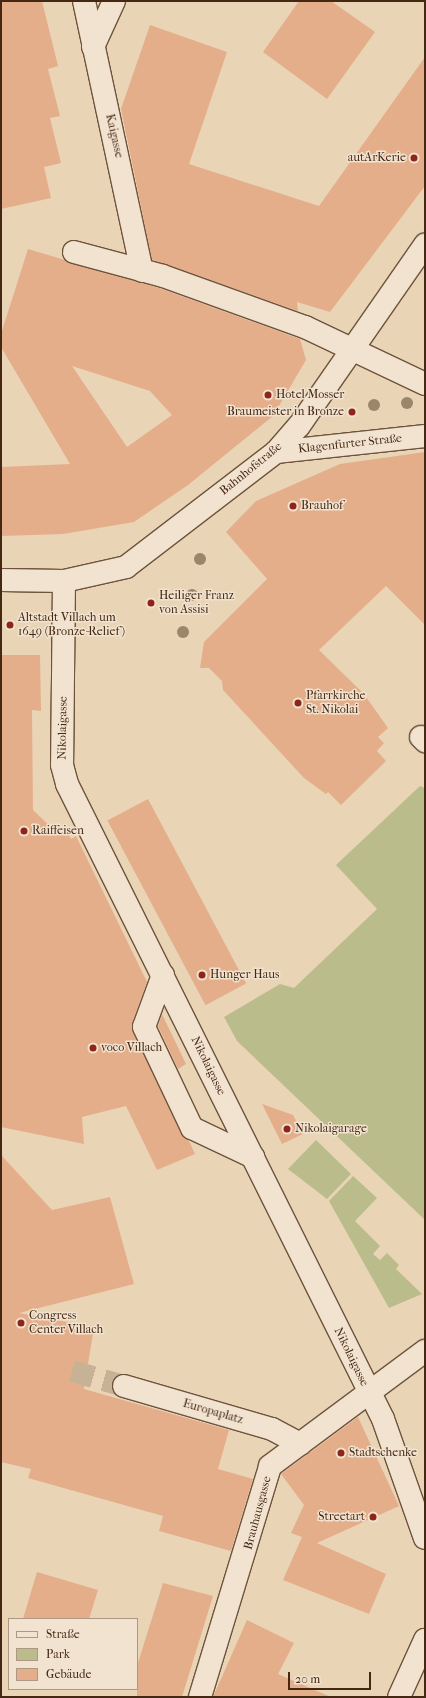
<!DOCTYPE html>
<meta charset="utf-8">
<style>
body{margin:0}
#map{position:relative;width:426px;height:1698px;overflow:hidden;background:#e9d4b6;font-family:"IM FELL French Canon",serif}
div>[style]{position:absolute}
.green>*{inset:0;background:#bbbc8b}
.building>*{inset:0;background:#e5ae8b;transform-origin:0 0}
.minor-tunnel>*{height:22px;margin-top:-11px;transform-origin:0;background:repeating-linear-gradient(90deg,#c8b295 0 22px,transparent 0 33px)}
.roads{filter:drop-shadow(1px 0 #6e533c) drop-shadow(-1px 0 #6e533c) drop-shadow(0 1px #6e533c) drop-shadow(0 -1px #6e533c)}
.minor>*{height:22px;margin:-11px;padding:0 11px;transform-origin:11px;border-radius:11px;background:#f1e3d0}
.trees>*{width:12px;height:12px;margin:-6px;border-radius:50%;background:#9c866a}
.dots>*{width:11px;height:11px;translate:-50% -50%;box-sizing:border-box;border:2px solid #f1e3d0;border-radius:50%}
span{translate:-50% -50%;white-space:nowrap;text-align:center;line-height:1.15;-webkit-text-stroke:3px #f1e3d0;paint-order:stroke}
.street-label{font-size:12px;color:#452813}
.poi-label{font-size:12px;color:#452813}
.right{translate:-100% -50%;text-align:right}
.left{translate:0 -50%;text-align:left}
.frame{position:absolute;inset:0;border:2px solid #452813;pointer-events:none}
.legend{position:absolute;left:8px;top:1618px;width:130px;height:72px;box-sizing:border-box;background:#f1e3d0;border:1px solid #ac9884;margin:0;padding:5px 7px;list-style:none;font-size:12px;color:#452813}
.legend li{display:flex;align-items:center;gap:8px;height:20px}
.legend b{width:20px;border:1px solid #ac9884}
.scale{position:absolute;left:288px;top:1672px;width:83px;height:18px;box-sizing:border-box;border:2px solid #452813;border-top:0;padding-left:5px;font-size:12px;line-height:14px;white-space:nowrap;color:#452813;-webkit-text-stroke:3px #f1e3d0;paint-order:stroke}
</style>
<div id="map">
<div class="green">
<div style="clip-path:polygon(420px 786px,425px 788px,425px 1220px,237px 1041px,224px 1017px,280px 984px,294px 988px,377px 909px,336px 865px)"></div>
<div style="clip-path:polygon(316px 1140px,351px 1174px,327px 1199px,288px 1169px)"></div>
<div style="clip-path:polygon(353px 1176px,377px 1198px,355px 1221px,380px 1246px,373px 1254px,380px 1260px,387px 1253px,399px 1265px,396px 1269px,422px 1294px,389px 1308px,329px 1201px)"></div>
</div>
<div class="building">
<div style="clip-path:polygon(1px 1px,42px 1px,58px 66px,48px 69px,60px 116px,50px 118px,61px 163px,44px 167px,51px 198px,1px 209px)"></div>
<div style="clip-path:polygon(299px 1px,331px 1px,375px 32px,327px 99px,263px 52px)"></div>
<div style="clip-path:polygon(150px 25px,227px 52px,189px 164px,319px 206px,425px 57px,425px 186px,330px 312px,297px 302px,298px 311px,152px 260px,121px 109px)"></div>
<div style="clip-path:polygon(evenodd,28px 249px,159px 288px,300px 339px,306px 360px,273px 416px,188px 485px,134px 522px,63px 534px,1px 536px,1px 467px,70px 464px,1px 347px,1px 334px,28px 249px,72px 366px,150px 391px,172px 415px,127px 447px,72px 366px)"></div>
<div style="clip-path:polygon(425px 452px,425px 625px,386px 586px,319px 650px,364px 694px,388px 728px,378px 737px,384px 743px,377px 751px,386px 761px,341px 805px,328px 792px,326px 794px,304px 778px,223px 690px,222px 681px,209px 668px,200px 668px,204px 642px,267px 579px,226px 532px,256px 501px,340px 464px)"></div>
<div style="clip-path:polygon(1px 655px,40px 655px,41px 711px,32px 710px,33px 810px,56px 832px,66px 830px,71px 839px,76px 836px,147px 982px,132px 1023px,133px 1032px,181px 1133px,189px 1141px,195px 1154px,157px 1170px,126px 1106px,82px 1117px,84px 1144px,1px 1127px)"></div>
<div style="left:148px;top:799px;width:209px;height:46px;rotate:62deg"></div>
<div style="clip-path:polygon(162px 1014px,186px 1064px,178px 1069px,158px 1026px)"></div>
<div style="clip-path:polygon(262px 1104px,293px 1115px,303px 1134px,282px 1144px)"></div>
<div style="clip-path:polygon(1px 1155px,52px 1210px,110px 1197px,134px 1284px,19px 1313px,94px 1327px,84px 1389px,229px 1430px,218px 1469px,253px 1479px,231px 1551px,159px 1531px,163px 1516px,28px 1478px,31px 1469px,1px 1462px)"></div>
<div style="clip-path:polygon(358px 1417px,399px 1506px,317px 1543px,386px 1574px,369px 1614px,283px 1580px,302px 1537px,291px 1533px,304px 1505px,281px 1474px)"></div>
<div style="clip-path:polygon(37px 1572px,98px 1590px,89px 1619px,23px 1619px)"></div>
<div style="clip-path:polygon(163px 1583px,213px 1596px,182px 1697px,137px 1697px,137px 1666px)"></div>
<div style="clip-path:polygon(247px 1620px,294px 1643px,278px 1674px,331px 1697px,213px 1697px)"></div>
</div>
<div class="minor-tunnel">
<div style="left:72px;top:1371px;width:54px;rotate:16.1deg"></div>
</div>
<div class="roads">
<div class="minor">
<div style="left:84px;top:1px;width:276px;rotate:77.9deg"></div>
<div style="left:93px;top:47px;width:51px;rotate:-65.5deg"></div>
<div style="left:74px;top:252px;width:92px;rotate:15.1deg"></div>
<div style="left:163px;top:276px;width:151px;rotate:19.8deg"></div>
<div style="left:305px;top:327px;width:133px;rotate:25.4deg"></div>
<div style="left:276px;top:452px;width:150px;rotate:-6.1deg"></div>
<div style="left:1px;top:580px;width:63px;rotate:0.9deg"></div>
<div style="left:64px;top:581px;width:64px;rotate:-12.7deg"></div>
<div style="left:126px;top:567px;width:189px;rotate:-37.5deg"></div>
<div style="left:276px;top:452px;width:35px;rotate:-49deg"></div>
<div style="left:299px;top:426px;width:221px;rotate:-55.2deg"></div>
<div style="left:64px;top:581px;width:184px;rotate:90.6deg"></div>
<div style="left:62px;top:765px;width:20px;rotate:75deg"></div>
<div style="left:67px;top:784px;width:709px;rotate:63.54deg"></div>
<div style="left:383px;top:1419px;width:126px;rotate:70.6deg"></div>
<div style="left:421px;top:737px;width:6px;rotate:45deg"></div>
<div style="left:163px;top:975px;width:55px;rotate:110.1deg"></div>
<div style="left:144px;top:1027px;width:112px;rotate:64.6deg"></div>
<div style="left:192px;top:1128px;width:68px;rotate:25.4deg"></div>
<div style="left:124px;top:1386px;width:154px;rotate:16.2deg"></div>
<div style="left:272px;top:1429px;width:32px;rotate:28deg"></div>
<div style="left:200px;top:1697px;width:241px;rotate:-73.1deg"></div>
<div style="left:270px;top:1466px;width:193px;rotate:-36.6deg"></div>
<div style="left:399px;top:1697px;width:63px;rotate:-65.5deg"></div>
</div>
</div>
<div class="trees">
<div style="left:407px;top:403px"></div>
<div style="left:374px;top:405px"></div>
<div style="left:200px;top:559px"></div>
<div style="left:192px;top:595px"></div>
<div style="left:183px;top:632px"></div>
</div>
<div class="dots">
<div style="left:414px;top:158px;background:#8f2418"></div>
<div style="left:268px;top:395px;background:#8f2418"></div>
<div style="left:352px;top:412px;background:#8f2418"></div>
<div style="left:293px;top:506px;background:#8f2418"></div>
<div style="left:151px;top:603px;background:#8f2418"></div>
<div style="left:10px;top:625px;background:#8f2418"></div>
<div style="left:298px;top:703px;background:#8f2418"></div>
<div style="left:24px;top:831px;background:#8f2418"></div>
<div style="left:202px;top:975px;background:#8f2418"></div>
<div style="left:93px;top:1048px;background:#8f2418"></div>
<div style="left:287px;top:1129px;background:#8f2418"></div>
<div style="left:21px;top:1323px;background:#8f2418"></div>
<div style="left:341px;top:1453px;background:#8f2418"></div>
<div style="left:373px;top:1517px;background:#8f2418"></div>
</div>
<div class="street-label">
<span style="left:114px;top:136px;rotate:77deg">Kaigasse</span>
<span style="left:350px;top:444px;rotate:-6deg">Klagenfurter Straße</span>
<span style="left:251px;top:469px;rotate:-39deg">Bahnhofstraße</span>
<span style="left:63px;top:728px;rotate:-89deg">Nikolaigasse</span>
<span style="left:208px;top:1066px;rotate:64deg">Nikolaigasse</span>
<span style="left:351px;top:1357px;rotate:64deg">Nikolaigasse</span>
<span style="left:213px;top:1412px;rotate:16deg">Europaplatz</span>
<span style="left:258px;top:1513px;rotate:-75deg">Brauhausgasse</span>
</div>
<div class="poi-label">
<span class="right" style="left:406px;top:158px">autArKerie</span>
<span class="left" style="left:276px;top:395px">Hotel Mosser</span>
<span class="right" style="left:344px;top:412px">Braumeister in Bronze</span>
<span class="left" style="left:301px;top:506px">Brauhof</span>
<span class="left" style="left:159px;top:603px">Heiliger Franz<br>von Assisi</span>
<span class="left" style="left:18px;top:625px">Altstadt Villach um<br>1649 (Bronze-Relief)</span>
<span class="left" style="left:306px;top:703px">Pfarrkirche<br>St. Nikolai</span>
<span class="left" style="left:32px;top:831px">Raiffeisen</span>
<span class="left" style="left:210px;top:975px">Hunger Haus</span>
<span class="left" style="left:101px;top:1048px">voco Villach</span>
<span class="left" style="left:295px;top:1129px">Nikolaigarage</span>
<span class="left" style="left:29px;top:1323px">Congress<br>Center Villach</span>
<span class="left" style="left:349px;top:1453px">Stadtschenke</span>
<span class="right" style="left:365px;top:1517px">Streetart</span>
</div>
<div class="frame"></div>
<ul class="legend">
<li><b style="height:5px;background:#f1e3d0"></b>Straße</li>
<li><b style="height:11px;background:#bbbc8b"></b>Park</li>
<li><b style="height:11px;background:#e5ae8b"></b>Gebäude</li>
</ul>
<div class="scale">20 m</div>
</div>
